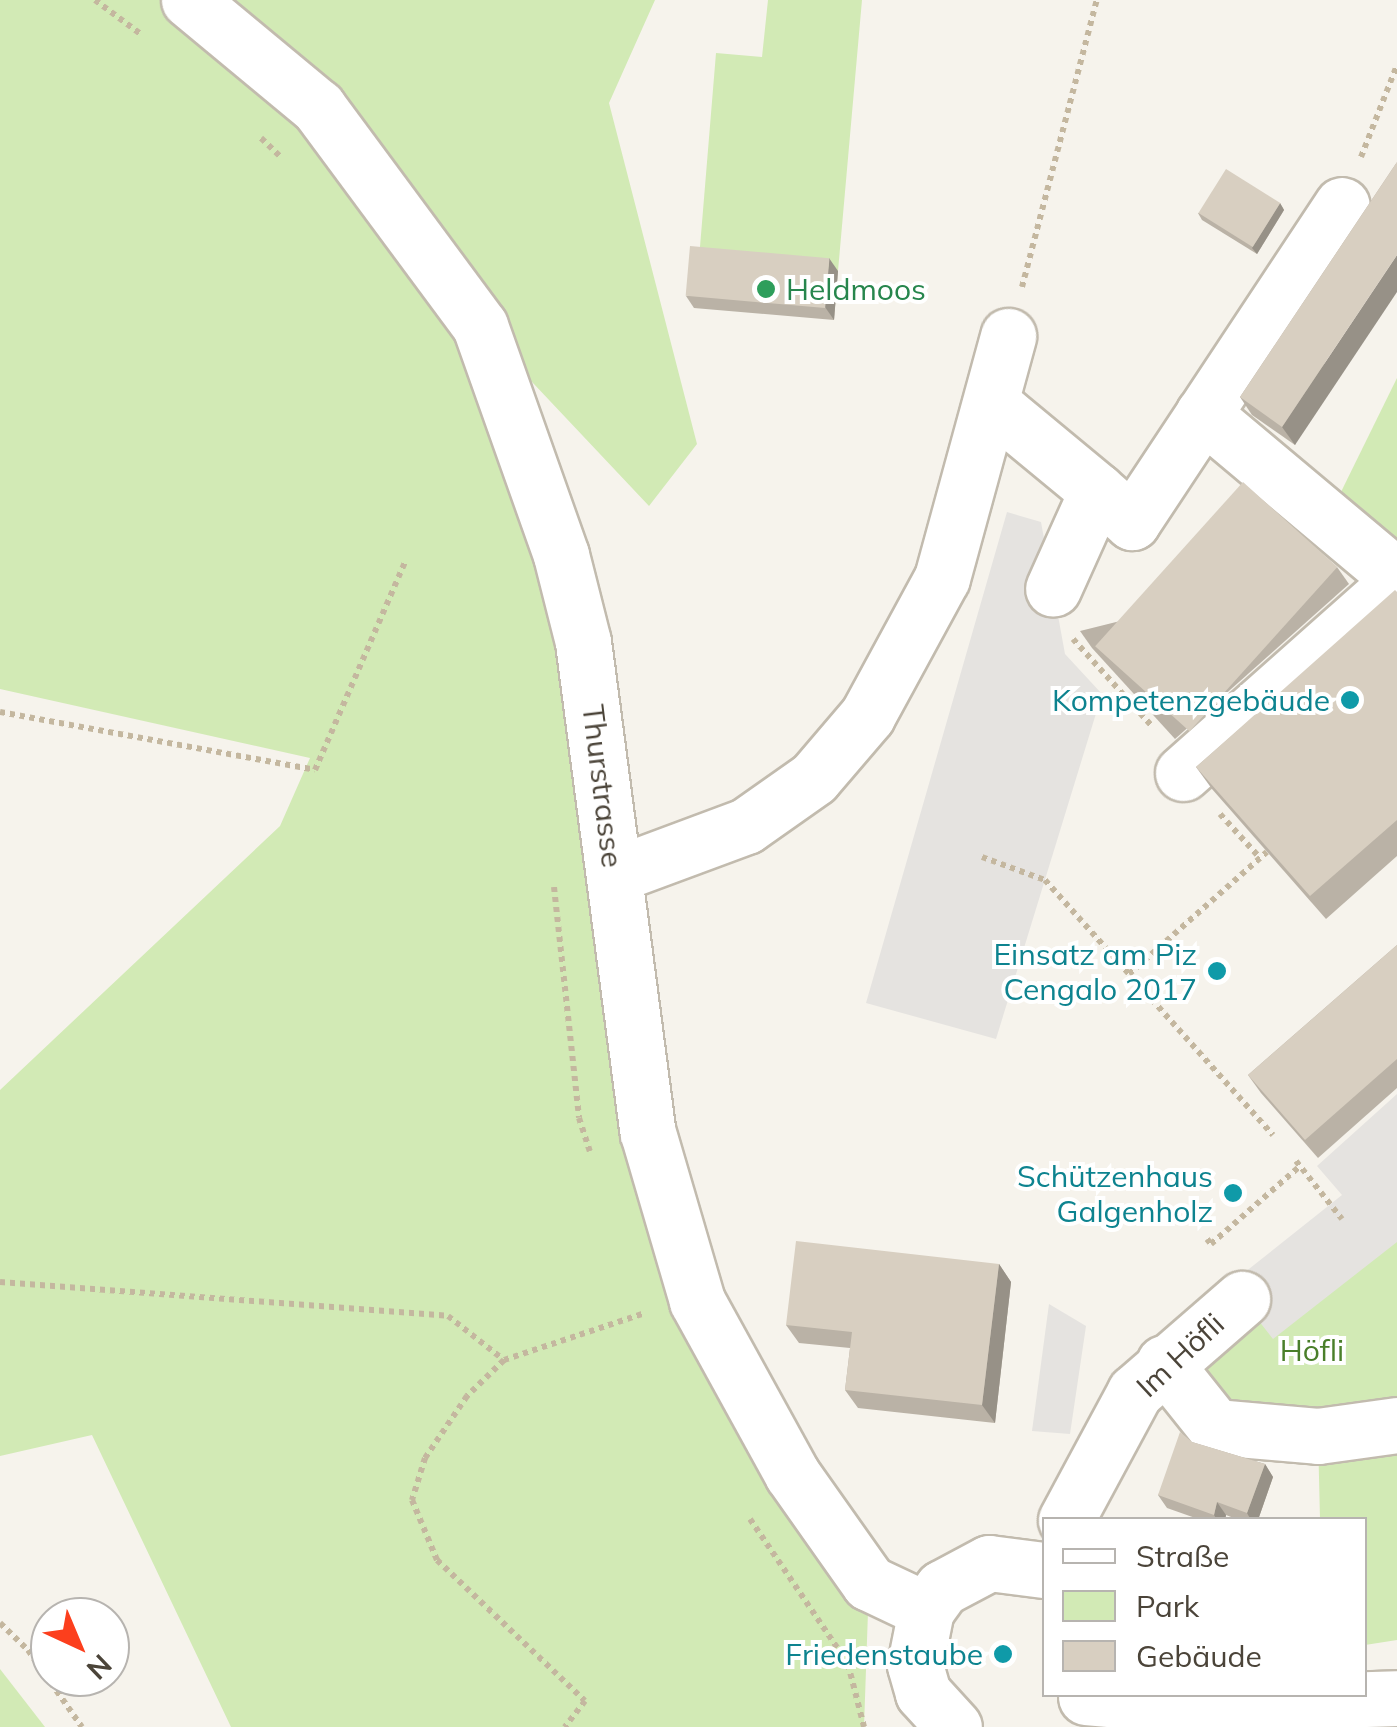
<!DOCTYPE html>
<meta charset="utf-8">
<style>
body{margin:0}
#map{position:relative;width:1397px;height:1727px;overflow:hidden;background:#f6f3ec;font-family:Mulish,sans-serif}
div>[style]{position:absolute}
.green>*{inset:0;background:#d2eab5}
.parking>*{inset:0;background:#e5e3e0}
.path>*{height:6px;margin-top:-3px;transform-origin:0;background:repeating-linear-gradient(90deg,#c4b79f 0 5px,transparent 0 10px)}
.roads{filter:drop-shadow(2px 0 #c2bbae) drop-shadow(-2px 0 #c2bbae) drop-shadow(0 2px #c2bbae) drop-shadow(0 -2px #c2bbae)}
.minor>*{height:55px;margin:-27.5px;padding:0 27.5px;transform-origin:27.5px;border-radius:27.5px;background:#fff}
.wall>*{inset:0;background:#bab2a6}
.shaded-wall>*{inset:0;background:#979187}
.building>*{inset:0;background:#d8cfc1;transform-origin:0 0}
.dots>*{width:28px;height:28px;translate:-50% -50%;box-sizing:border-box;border:5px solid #fff;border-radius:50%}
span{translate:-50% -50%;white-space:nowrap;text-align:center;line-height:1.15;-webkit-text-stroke:8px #fff;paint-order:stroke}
.leisure-label{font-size:30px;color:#27864d}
.left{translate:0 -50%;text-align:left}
.culture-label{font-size:30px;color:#0d838f}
.right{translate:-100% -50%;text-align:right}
.street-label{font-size:30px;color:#4b4439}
.park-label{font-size:30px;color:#4a7f2a}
.legend{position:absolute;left:1042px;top:1517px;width:325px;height:180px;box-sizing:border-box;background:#fff;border:2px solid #b7b4b0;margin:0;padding:12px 18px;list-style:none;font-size:30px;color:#4b4439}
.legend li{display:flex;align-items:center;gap:20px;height:50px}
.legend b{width:50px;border:2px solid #b7b4b0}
.north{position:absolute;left:30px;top:1597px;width:100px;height:100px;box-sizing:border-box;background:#fff;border:2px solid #b7b4b0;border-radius:50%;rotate:136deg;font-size:28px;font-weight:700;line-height:40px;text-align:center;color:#4b4439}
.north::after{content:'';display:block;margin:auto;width:35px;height:45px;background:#fc3f1d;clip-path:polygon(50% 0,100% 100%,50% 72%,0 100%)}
</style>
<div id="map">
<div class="green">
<div style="clip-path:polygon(0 0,655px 0,609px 103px,697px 444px,649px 506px,482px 329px,561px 555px,697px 1301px,869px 1583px,864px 1727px,231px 1727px,92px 1435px,0 1456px,0 1090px,280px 826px,310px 758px,0 689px)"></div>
<div style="clip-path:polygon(768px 0,862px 0,838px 271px,699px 259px,716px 53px,762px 57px)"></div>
<div style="clip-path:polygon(1397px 378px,1397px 549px,1338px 498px)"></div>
<div style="clip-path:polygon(1397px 1175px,1397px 1640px,1365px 1645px,1364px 1520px,1320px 1519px,1318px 1436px,1183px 1394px,1242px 1299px)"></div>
<div style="clip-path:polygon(0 1669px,45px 1727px,0 1727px)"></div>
</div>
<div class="parking">
<div style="clip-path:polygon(1007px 512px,1041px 522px,1065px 654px,1102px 694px,996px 1039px,866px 1003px)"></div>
<div style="clip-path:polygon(1397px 1094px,1397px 1242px,1273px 1339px,1230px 1284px,1342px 1195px,1317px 1166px)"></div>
<div style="clip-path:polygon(1049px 1304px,1086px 1326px,1070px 1434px,1032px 1431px)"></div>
</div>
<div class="path">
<div style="left:95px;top:0;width:59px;rotate:36.7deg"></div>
<div style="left:261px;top:138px;width:28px;rotate:44deg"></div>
<div style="left:1361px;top:157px;width:99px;rotate:-68.6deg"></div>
<div style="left:1022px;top:287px;width:297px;rotate:-75.4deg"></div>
<div style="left:1073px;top:639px;width:118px;rotate:47.8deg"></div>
<div style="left:0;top:712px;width:320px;rotate:10.4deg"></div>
<div style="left:315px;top:770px;width:229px;rotate:-66.6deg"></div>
<div style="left:1220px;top:814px;width:59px;rotate:47.7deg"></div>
<div style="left:982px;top:857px;width:67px;rotate:20.1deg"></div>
<div style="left:1045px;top:880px;width:342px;rotate:48.2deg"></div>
<div style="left:554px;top:887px;width:232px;rotate:83.8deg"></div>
<div style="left:579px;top:1118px;width:35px;rotate:72deg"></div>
<div style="left:1129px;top:974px;width:184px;rotate:-41.5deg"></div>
<div style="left:1296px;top:1161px;width:74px;rotate:51.6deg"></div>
<div style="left:1207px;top:1239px;width:6px;rotate:51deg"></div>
<div style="left:1211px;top:1244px;width:118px;rotate:-41.2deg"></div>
<div style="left:0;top:1282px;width:449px;rotate:4.3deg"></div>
<div style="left:448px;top:1316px;width:71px;rotate:38.2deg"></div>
<div style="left:504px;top:1360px;width:149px;rotate:-18.4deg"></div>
<div style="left:504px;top:1360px;width:52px;rotate:135.8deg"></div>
<div style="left:467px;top:1396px;width:75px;rotate:124.1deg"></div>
<div style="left:425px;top:1458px;width:44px;rotate:107.2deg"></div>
<div style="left:412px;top:1500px;width:65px;rotate:67.4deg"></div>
<div style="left:437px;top:1560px;width:204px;rotate:43.6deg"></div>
<div style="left:585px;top:1701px;width:33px;rotate:128deg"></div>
<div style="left:750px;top:1519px;width:175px;rotate:55.9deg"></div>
<div style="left:848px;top:1664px;width:65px;rotate:75.7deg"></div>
<div style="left:0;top:1623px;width:39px;rotate:44deg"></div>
<div style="left:28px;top:1650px;width:94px;rotate:55deg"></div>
</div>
<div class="roads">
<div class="minor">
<div style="left:189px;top:0;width:168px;rotate:39.7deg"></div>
<div style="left:318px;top:107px;width:272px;rotate:53.5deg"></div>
<div style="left:480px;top:326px;width:243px;rotate:70.5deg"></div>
<div style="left:561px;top:555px;width:90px;rotate:75.8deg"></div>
<div style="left:583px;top:642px;width:495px;rotate:82.5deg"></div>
<div style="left:648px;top:1133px;width:175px;rotate:73.7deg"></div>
<div style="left:697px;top:1301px;width:197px;rotate:61.2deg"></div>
<div style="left:792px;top:1474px;width:133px;rotate:54.8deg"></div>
<div style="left:869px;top:1583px;width:63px;rotate:25.3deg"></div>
<div style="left:989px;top:411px;width:15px;rotate:11deg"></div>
<div style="left:1004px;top:414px;width:121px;rotate:39.6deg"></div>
<div style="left:1097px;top:491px;width:107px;rotate:114.2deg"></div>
<div style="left:1203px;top:414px;width:253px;rotate:40deg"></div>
<div style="left:1097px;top:491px;width:47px;rotate:41.5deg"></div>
<div style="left:1132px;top:522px;width:380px;rotate:-56.5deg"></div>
<div style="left:1183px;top:773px;width:286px;rotate:-41.6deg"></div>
<div style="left:614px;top:875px;width:141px;rotate:-20.4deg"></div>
<div style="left:746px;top:826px;width:83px;rotate:-35.2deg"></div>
<div style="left:814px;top:778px;width:82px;rotate:-49.5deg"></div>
<div style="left:867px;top:716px;width:157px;rotate:-61.5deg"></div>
<div style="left:942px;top:578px;width:251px;rotate:-74.7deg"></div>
<div style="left:1164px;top:1363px;width:82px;rotate:51.4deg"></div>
<div style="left:1215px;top:1427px;width:103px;rotate:5deg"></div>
<div style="left:1318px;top:1436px;width:80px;rotate:-7.9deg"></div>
<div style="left:1066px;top:1520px;width:145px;rotate:-61.7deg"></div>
<div style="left:1135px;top:1392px;width:142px;rotate:-41deg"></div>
<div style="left:1086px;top:1697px;width:92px;rotate:5deg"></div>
<div style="left:1178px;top:1705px;width:219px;rotate:-1.8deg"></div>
<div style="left:954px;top:1727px;width:46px;rotate:-132.4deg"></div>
<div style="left:923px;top:1693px;width:29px;rotate:-106deg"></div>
<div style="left:915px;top:1665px;width:56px;rotate:-78.7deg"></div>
<div style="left:926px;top:1610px;width:27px;rotate:-54deg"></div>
<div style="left:942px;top:1588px;width:53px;rotate:-28deg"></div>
<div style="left:989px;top:1563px;width:55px;rotate:7.3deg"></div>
</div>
</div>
<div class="wall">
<div style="clip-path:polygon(1397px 162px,1295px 445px,1252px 415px,1240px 397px)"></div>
<div style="clip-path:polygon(1280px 203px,1284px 210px,1257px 254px,1202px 220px,1198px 213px)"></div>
<div style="clip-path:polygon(838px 271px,834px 320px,694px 308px,686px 296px)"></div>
<div style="clip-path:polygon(1337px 567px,1349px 584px,1175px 739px,1092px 648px,1080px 631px)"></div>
<div style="clip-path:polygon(1397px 592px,1397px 856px,1326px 919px,1212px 789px,1196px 767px)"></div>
<div style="clip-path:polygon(1397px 945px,1397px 1088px,1318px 1158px,1261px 1093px,1248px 1075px)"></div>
<div style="clip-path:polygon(999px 1264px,1011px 1282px,995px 1423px,858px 1408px,845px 1390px,850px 1348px,799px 1343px,786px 1325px)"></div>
<div style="clip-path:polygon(1192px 1442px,1265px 1464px,1273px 1477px,1258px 1520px,1239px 1520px,1226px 1515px,1225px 1520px,1201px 1520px,1167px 1508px,1158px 1495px)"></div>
</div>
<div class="shaded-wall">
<div style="clip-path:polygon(1280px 203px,1284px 210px,1257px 254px,1252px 248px)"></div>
<div style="clip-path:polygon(1397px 255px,1397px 292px,1295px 445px,1282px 427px)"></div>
<div style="clip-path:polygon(829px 258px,838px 271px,834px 320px,825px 307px)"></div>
<div style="clip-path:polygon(999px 1264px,1011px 1282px,995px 1423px,982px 1405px)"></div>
<div style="clip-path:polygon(1265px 1464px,1273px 1477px,1258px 1520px,1251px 1520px,1247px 1513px)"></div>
<div style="clip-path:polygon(1217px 1502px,1226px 1515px,1225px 1520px,1217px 1520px,1214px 1515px)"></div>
</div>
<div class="building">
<div style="clip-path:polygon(1397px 162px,1397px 255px,1282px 427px,1240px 397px)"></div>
<div style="left:1226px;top:169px;width:64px;height:52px;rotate:32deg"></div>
<div style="left:690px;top:246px;width:140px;height:50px;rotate:5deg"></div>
<div style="left:1243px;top:482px;width:127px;height:221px;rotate:42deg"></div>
<div style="clip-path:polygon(1395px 590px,1397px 592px,1397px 820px,1310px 896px,1196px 767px)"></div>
<div style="clip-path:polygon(1397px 945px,1397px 1059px,1305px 1140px,1248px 1075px)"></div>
<div style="clip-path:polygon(796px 1241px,999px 1264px,982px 1405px,845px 1390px,852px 1332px,786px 1325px)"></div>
<div style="clip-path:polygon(1180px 1432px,1192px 1442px,1265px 1464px,1247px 1513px,1217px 1502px,1214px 1515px,1158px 1495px)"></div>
</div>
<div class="dots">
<div style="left:766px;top:289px;background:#2e9e5b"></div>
<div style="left:1350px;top:700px;background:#0f9aa8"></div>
<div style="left:1217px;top:971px;background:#0f9aa8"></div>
<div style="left:1233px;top:1193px;background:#0f9aa8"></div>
<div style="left:1003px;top:1654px;background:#0f9aa8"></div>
</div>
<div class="leisure-label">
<span class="left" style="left:786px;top:289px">Heldmoos</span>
</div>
<div class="culture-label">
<span class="right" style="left:1330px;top:700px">Kompetenzgebäude</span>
<span class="right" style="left:1197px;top:971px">Einsatz am Piz<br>Cengalo 2017</span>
<span class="right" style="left:1213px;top:1193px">Schützenhaus<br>Galgenholz</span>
<span class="right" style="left:983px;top:1654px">Friedenstaube</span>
</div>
<div class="street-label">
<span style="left:603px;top:786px;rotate:83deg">Thurstrasse</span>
<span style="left:1180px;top:1355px;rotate:-43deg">Im Höfli</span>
</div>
<div class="park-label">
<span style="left:1312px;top:1350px">Höfli</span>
</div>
<ul class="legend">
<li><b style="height:12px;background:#fff"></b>Straße</li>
<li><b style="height:28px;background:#d2eab5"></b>Park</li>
<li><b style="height:28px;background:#d8cfc1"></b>Gebäude</li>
</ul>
<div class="north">N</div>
</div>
